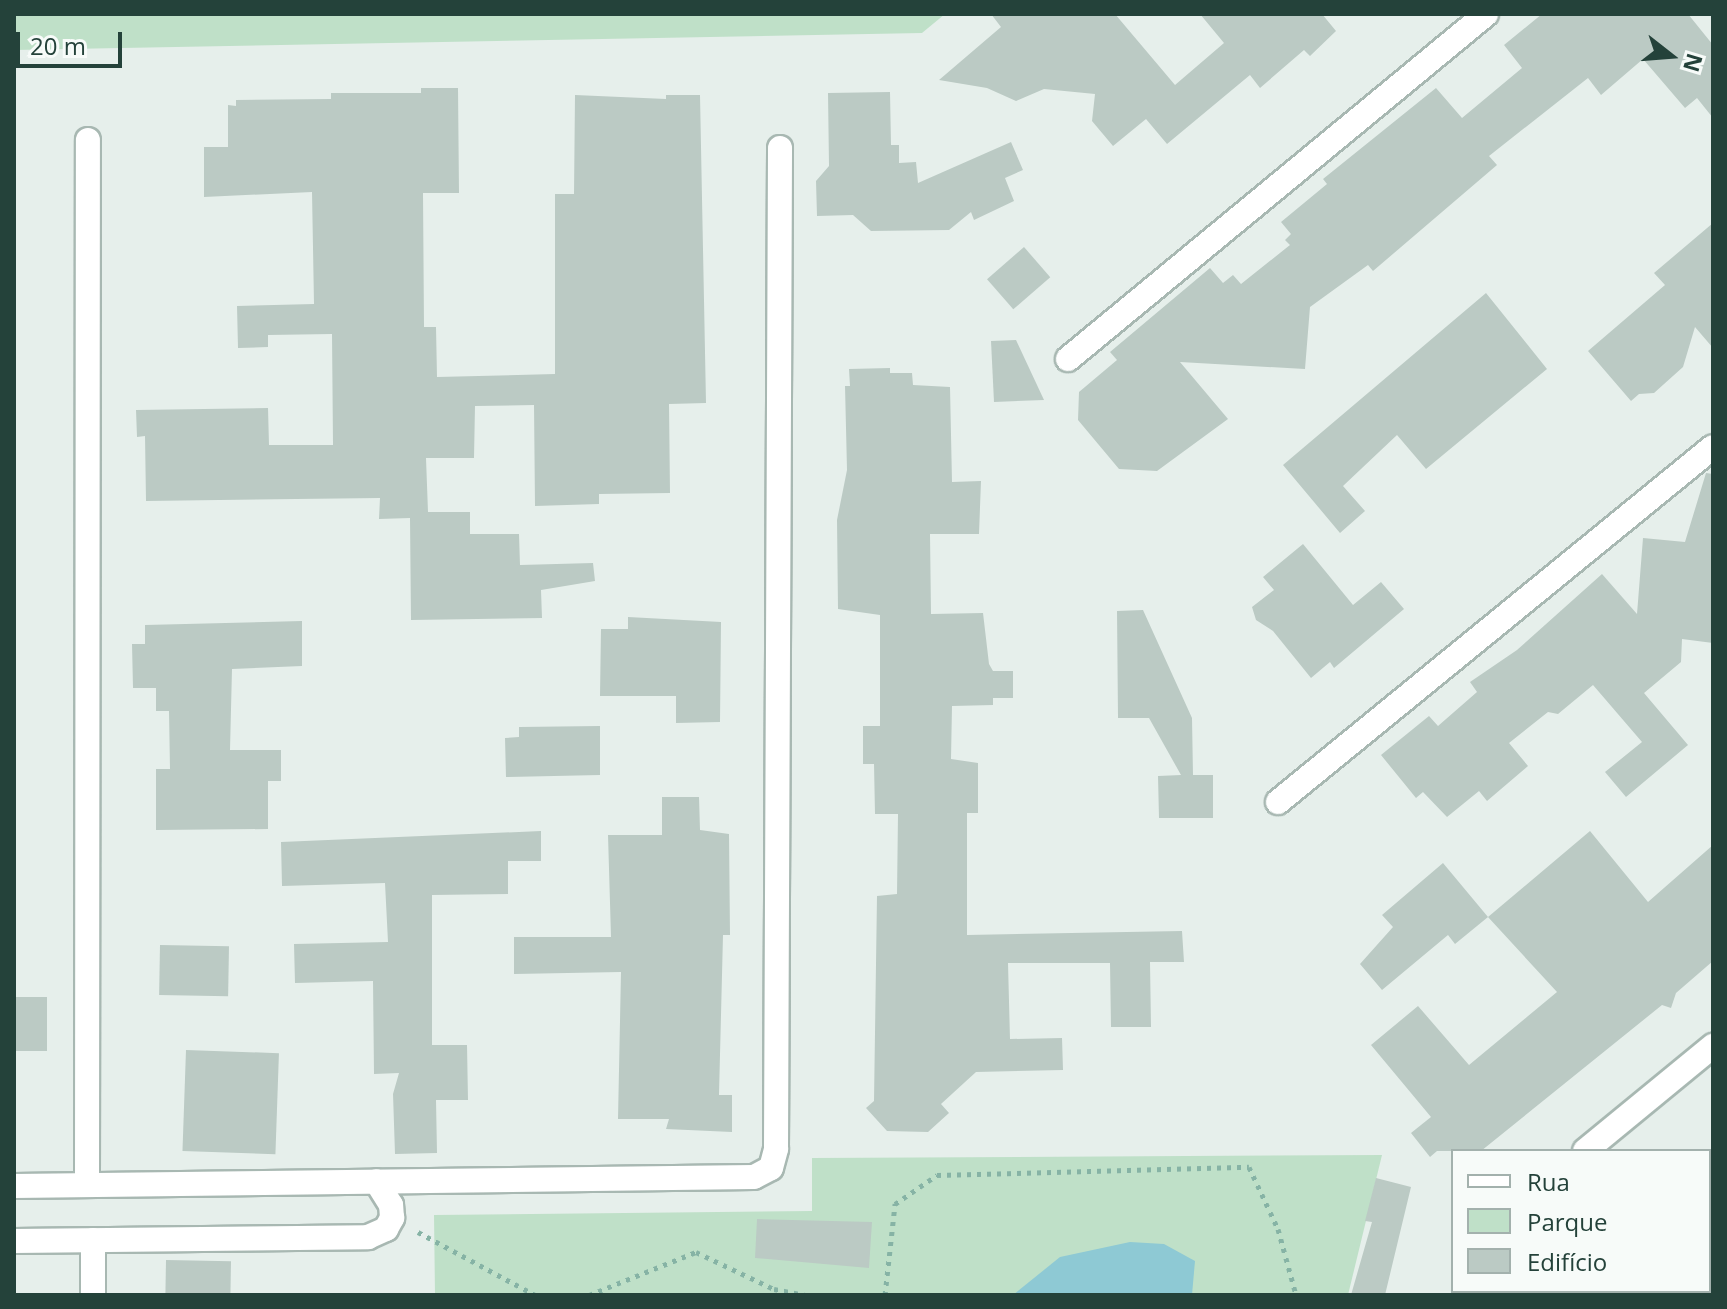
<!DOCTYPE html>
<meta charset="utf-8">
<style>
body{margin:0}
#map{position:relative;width:1727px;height:1309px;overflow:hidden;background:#e6efeb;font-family:"Open Sans",sans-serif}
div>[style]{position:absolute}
.green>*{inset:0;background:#bfe0c8}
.water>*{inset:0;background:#8ec9d4}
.building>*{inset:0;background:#bbcac4;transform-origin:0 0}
.path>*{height:5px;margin-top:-2.5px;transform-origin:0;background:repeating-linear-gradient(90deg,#86b3a5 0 4px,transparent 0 10px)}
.roads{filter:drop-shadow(2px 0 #a8b8b2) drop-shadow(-2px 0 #a8b8b2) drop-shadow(0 2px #a8b8b2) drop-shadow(0 -2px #a8b8b2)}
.street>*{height:24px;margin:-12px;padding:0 12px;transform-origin:12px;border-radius:12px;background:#fff}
span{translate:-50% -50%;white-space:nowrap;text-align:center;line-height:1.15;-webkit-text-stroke:6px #f7fbf9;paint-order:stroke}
.frame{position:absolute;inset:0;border:16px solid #24423a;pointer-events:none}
.legend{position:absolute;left:1451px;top:1149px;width:260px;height:144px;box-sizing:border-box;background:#f7fbf9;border:2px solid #a3b1ad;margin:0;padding:10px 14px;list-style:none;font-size:24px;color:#24423a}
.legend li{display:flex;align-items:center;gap:16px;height:40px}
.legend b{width:40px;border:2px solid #a3b1ad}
.north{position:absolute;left:1631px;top:16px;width:80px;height:80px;-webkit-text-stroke:6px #f7fbf9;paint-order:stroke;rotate:107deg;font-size:22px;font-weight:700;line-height:32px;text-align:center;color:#24423a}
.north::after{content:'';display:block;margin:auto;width:28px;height:36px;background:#24423a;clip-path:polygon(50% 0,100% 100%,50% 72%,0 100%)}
.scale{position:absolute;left:16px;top:32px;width:106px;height:36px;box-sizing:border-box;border:4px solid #24423a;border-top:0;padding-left:10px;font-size:24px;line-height:28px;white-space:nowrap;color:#24423a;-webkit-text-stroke:6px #f7fbf9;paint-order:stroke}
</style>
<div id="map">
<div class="green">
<div style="clip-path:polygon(14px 14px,945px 14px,922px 33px,14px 50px)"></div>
<div style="clip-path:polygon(1382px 1155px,1348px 1295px,435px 1295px,434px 1215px,812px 1211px,812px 1158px)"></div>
</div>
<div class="water">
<div style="clip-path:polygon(1130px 1242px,1164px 1244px,1195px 1261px,1192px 1295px,1013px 1295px,1060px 1257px)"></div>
</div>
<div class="building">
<div style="clip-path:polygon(991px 14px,1115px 14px,1175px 85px,1224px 43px,1200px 14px,1322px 14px,1336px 31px,1310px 56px,1304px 50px,1260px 88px,1250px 75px,1167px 144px,1146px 119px,1113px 146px,1092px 121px,1095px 94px,1044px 89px,1016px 101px,987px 88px,939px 80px,1001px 27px)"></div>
<div style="clip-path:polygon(1542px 14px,1688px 14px,1713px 45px,1713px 118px,1697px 98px,1685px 108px,1643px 59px,1601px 95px,1588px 78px,1489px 156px,1497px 165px,1373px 271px,1368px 265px,1310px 307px,1305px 369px,1180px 362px,1228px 419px,1157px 471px,1119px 469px,1078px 420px,1079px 392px,1117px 360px,1110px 352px,1210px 268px,1223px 283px,1233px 275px,1241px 284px,1290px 245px,1285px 240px,1291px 234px,1281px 222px,1327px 184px,1323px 179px,1436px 88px,1462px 118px,1522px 68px,1504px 45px)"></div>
<div style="clip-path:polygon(421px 88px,458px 88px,459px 193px,423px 193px,424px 327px,436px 327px,437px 377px,555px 374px,555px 194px,574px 194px,575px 95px,666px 99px,666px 95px,700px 95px,706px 403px,669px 404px,670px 493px,599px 494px,599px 504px,535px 506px,534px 405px,475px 406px,474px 458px,426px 458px,428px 512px,470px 512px,470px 534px,519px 534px,520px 565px,593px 563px,595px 581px,541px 590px,542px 618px,411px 620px,410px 518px,379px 519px,380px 498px,146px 501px,145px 436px,137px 437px,136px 410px,268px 408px,269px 445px,333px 445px,332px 334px,268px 335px,268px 347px,238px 348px,237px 306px,314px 304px,312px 192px,204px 197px,204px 147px,228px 147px,228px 105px,236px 106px,236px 100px,331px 99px,331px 93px,421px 93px)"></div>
<div style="clip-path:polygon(890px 92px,891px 145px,899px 145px,899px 163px,916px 162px,918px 183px,1011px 142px,1023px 170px,1005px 178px,1014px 201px,974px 220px,971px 212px,949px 230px,871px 231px,853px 215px,817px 216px,816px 181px,829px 166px,828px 93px)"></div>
<div style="clip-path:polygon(1713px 223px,1713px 348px,1695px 327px,1683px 367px,1654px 393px,1639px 394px,1631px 401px,1588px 351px,1665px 285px,1654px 273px)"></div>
<div style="left:1024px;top:247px;width:40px;height:49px;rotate:49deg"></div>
<div style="clip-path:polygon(1486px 293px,1547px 369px,1426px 469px,1397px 435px,1343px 486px,1365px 511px,1340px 533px,1283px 465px)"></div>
<div style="clip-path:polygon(1016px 340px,1044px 400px,994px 402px,991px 341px)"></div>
<div style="clip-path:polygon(890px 368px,890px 373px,912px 373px,913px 385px,950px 387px,952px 482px,981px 481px,979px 534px,930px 534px,931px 614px,983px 613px,989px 664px,993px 671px,1013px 671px,1013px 698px,993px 698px,993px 705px,952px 706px,951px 759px,978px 763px,978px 813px,967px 813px,967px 935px,1182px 931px,1184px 962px,1150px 962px,1151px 1027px,1111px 1027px,1110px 963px,1008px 963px,1010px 1039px,1062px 1038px,1063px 1070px,976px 1072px,941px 1104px,949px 1113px,928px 1132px,887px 1131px,866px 1108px,874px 1101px,877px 896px,897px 894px,898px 814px,875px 814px,874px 764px,863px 764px,863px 726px,880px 726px,880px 615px,838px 609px,837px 520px,847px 470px,845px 386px,850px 386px,849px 369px)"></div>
<div style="clip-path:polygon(1706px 473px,1713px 474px,1713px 643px,1682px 639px,1681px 662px,1644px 693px,1688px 745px,1626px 797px,1605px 772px,1642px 742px,1593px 685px,1558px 714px,1548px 712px,1509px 743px,1528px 766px,1487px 801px,1479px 791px,1447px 817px,1423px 792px,1416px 798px,1381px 755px,1429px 716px,1438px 726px,1477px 692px,1470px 682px,1517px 650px,1602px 574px,1637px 614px,1643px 538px,1685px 542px)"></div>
<div style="clip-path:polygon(1303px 544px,1353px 605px,1381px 582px,1404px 609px,1334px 668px,1330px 662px,1311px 678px,1273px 631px,1256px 620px,1252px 607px,1274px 590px,1263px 577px)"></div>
<div style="clip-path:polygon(1143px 610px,1192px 718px,1193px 775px,1213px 775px,1213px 818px,1159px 818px,1158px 776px,1181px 775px,1149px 718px,1118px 718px,1117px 611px)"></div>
<div style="clip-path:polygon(628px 617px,721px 622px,720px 722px,676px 723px,676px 696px,600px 696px,601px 629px,628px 629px)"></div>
<div style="clip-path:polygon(302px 621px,302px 666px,232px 669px,230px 750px,281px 750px,281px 781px,268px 781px,268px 829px,156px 830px,156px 769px,170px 769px,169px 711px,156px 711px,156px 688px,133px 688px,132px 644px,145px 644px,145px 625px)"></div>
<div style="clip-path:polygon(600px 726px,600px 775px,506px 777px,505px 738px,519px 737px,519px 727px)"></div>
<div style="clip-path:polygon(662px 797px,699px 797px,700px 830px,729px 834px,730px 935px,723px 935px,719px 1095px,732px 1095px,732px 1132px,666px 1129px,669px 1119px,618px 1119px,621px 972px,514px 974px,514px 937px,611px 937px,608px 835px,662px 835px)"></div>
<div style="clip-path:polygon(541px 831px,541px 861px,508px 861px,508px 894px,432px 895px,432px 1045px,467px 1045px,468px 1100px,436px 1100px,437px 1153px,395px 1154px,393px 1094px,399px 1073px,374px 1074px,373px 981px,295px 983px,294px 944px,388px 942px,385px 883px,282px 886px,281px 842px)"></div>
<div style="clip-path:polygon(1590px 831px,1648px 902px,1713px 845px,1713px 961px,1676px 993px,1671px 1008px,1662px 1005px,1481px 1151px,1437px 1151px,1430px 1157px,1411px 1133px,1431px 1117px,1371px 1045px,1418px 1006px,1469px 1065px,1557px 992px,1488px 917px)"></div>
<div style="clip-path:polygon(1443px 863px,1488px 917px,1455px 944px,1448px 935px,1382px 990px,1360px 964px,1393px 927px,1382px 915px)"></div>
<div style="left:160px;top:945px;width:69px;height:50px;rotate:1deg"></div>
<div style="left:47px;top:997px;width:54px;height:33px;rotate:90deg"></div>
<div style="left:186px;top:1050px;width:93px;height:101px;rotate:2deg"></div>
<div style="clip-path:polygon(1376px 1178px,1411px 1187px,1385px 1295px,1351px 1295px,1372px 1222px,1365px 1221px)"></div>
<div style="clip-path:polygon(757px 1219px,872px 1222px,869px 1268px,755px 1258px)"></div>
<div style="left:166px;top:1260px;width:65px;height:35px;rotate:1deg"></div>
</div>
<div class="path">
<div style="left:418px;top:1232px;width:133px;rotate:28.3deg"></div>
<div style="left:589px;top:1295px;width:115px;rotate:-21.9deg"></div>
<div style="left:696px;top:1252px;width:86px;rotate:25.4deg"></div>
<div style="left:774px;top:1289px;width:33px;rotate:11deg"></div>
<div style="left:885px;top:1295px;width:92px;rotate:-83.7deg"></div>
<div style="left:895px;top:1204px;width:51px;rotate:-34.6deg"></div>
<div style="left:937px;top:1175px;width:312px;rotate:-1.5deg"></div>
<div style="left:1249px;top:1167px;width:68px;rotate:64.9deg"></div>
<div style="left:1278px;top:1229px;width:68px;rotate:74.7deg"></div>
</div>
<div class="roads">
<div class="street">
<div style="left:1068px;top:359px;width:542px;rotate:-39.53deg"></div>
<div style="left:1278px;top:802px;width:561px;rotate:-39.22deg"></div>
<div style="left:1585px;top:1151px;width:166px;rotate:-39.4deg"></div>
<div style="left:87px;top:1185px;width:1045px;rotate:-89.95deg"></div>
<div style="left:14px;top:1186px;width:740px;rotate:-0.7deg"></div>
<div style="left:754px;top:1177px;width:19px;rotate:-28deg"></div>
<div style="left:771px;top:1168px;width:20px;rotate:-75deg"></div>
<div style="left:776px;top:1149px;width:1001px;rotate:-89.77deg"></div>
<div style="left:93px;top:1240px;width:55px;rotate:90deg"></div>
<div style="left:14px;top:1241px;width:354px;rotate:-0.6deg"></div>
<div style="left:368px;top:1237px;width:20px;rotate:-24deg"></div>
<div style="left:386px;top:1229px;width:13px;rotate:-61deg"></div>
<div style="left:392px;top:1218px;width:13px;rotate:-94deg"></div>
<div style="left:391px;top:1205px;width:28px;rotate:-122deg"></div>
<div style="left:1620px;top:1291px;width:5px;rotate:53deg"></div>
</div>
</div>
<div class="frame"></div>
<ul class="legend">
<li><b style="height:10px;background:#fff"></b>Rua</li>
<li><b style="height:22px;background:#bfe0c8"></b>Parque</li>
<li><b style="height:22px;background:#bbcac4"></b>Edifício</li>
</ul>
<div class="north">N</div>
<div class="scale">20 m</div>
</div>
